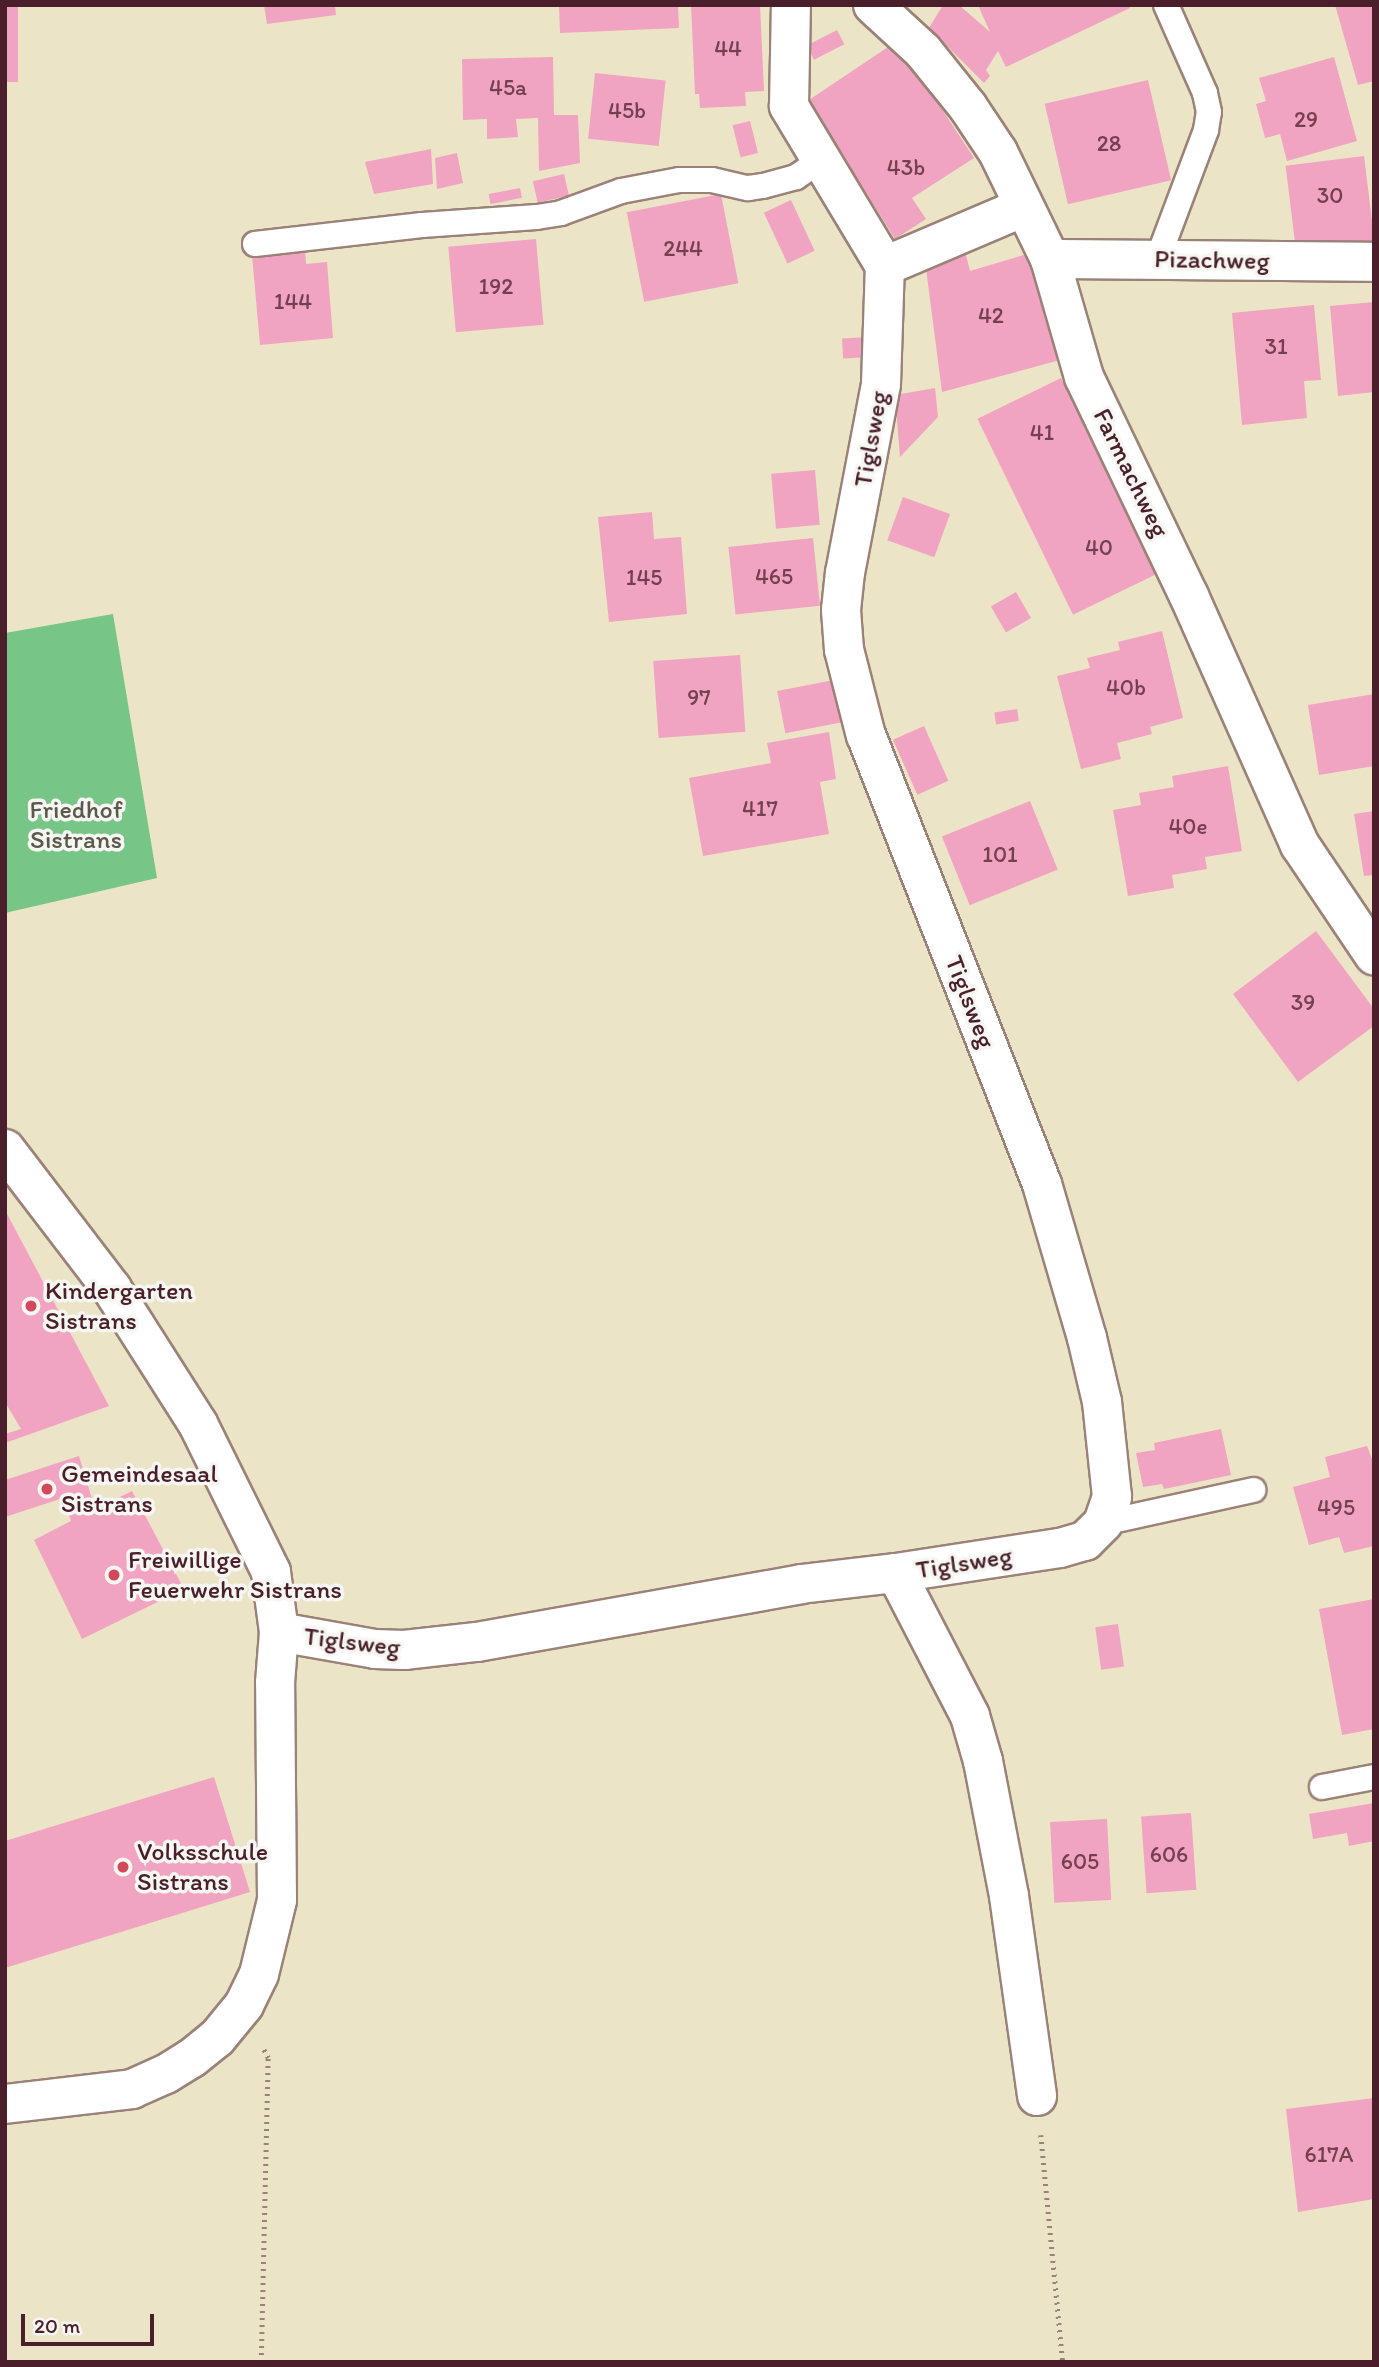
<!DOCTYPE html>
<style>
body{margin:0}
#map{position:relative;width:1379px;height:2367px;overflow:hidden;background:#ece4c6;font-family:Itim,sans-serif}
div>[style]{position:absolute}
.green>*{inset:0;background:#77c687}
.building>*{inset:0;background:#f0a4c1;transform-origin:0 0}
.path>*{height:4.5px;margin-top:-2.25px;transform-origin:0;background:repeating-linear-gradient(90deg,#9b8278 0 2px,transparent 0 7px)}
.roads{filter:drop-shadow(2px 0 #9b8278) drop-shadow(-2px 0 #9b8278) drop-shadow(0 2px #9b8278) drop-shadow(0 -2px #9b8278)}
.lane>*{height:24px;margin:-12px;padding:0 12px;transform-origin:12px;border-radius:12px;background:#fff}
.street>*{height:38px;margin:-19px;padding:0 19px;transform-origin:19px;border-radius:19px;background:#fff}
.dots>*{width:19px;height:19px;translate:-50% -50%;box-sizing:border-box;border:4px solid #f6f6f2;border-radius:50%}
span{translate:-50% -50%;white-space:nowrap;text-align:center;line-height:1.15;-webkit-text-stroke:7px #f6f6f2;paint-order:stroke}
.number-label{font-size:23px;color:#744050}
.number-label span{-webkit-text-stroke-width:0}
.street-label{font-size:26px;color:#4a1f2b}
.park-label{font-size:26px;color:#5a594b}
.poi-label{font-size:26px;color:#4a1f2b}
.left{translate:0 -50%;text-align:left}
.frame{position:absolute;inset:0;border:7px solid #4a1f2b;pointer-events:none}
.scale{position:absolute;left:21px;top:2314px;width:133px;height:32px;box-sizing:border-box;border:4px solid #4a1f2b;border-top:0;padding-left:9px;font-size:21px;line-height:24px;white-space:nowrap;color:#4a1f2b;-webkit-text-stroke:5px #f6f6f2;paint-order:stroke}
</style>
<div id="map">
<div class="green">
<div style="clip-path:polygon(113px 614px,157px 878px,5px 913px,5px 633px)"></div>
</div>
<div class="building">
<div style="left:5px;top:5px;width:13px;height:77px"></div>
<div style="clip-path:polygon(264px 5px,335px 5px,336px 15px,267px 24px)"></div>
<div style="clip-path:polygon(559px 5px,678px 5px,679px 28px,560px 33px)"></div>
<div style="clip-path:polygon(691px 5px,760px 5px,764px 91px,745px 92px,746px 106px,700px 108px,699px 94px,695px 94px)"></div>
<div style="clip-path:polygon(943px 5px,959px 5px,990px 32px,978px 5px,1128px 5px,1130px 8px,1006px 67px,998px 51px,986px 70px,990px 76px,984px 83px,929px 28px)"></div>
<div style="clip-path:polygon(1335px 5px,1374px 5px,1374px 81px,1358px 85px)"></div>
<div style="left:837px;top:30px;width:16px;height:34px;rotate:63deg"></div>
<div style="clip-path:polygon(897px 41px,974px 158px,912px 198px,926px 219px,895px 239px,852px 170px,848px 172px,803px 104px)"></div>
<div style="clip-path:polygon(553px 57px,554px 115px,578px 115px,580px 163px,539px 171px,538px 118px,516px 119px,518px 137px,487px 139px,487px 119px,463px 120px,462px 59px)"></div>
<div style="clip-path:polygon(1334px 57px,1357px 141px,1287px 161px,1280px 134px,1265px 138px,1256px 104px,1266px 101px,1259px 78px)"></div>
<div style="left:595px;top:73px;width:71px;height:66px;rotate:6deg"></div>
<div style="left:1148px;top:80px;width:103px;height:106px;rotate:77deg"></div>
<div style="left:750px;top:121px;width:33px;height:18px;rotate:76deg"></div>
<div style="clip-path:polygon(431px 149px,433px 184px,374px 194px,365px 162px)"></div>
<div style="clip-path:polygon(457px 153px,463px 183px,437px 189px,435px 158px)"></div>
<div style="left:1364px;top:156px;width:87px;height:79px;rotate:83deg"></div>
<div style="left:564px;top:174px;width:22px;height:32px;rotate:77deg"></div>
<div style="left:520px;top:188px;width:10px;height:32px;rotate:79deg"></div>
<div style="left:721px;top:194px;width:91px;height:96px;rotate:79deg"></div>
<div style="left:791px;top:200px;width:56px;height:30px;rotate:65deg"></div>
<div style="left:536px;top:239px;width:86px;height:88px;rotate:85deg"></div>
<div style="clip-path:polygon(305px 251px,306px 264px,327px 262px,333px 338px,260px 345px,252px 255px)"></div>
<div style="clip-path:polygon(965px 251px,970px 271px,1034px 252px,1060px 360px,942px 392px,925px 261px)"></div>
<div style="clip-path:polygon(1374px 302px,1374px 392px,1338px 396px,1330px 306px)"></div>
<div style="clip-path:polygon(1314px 305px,1321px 380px,1304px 381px,1307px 418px,1242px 425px,1232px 313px)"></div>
<div style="left:869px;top:337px;width:20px;height:27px;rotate:87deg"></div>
<div style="left:1061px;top:378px;width:218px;height:93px;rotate:64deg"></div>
<div style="clip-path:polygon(935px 388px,938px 417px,900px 457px,895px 395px)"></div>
<div style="left:815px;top:470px;width:55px;height:44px;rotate:85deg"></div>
<div style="left:903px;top:497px;width:50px;height:46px;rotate:20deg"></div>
<div style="clip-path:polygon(652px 512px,654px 539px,681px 537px,687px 614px,609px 622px,598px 517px)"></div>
<div style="left:813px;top:538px;width:68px;height:85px;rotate:84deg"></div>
<div style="left:1016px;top:592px;width:30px;height:29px;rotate:60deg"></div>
<div style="clip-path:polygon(1162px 631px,1183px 718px,1150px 727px,1152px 734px,1117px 743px,1121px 759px,1081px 769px,1057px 676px,1090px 668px,1087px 658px,1120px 650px,1118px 642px)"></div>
<div style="left:740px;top:655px;width:77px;height:87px;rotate:86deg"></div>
<div style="left:839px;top:679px;width:43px;height:63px;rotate:79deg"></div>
<div style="clip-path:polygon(1374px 694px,1374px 766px,1319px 775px,1308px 705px)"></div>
<div style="left:1017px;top:709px;width:12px;height:23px;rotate:81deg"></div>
<div style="left:924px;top:726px;width:60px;height:34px;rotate:66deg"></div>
<div style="clip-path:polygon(829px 732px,836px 779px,820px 782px,829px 834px,703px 856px,689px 778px,771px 763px,767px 743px)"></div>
<div style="clip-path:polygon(1228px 766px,1242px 851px,1205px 857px,1207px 869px,1172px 875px,1174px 888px,1128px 896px,1113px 810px,1141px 805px,1139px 793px,1174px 787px,1172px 776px)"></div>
<div style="left:1030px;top:801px;width:74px;height:95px;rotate:68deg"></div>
<div style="clip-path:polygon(1374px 811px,1374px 875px,1364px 876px,1354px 814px)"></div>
<div style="clip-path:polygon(1316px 931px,1374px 1009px,1374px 1026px,1298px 1082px,1233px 994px)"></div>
<div style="clip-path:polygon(5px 1210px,109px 1406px,5px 1443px,5px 1434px,21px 1429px,5px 1402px)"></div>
<div style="clip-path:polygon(1221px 1429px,1231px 1475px,1164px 1489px,1162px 1484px,1143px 1487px,1136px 1453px,1155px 1450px,1154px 1443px)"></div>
<div style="clip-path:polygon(1367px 1446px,1374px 1464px,1374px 1546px,1344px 1553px,1339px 1537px,1309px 1545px,1293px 1487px,1330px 1477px,1325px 1457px)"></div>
<div style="clip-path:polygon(79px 1456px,95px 1509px,132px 1491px,184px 1589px,82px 1639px,34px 1540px,71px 1521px,63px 1498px,5px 1517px,5px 1480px)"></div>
<div style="clip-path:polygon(1374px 1599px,1374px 1729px,1342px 1735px,1319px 1609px)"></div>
<div style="left:1118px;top:1624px;width:43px;height:23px;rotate:82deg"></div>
<div style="clip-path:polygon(214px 1777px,250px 1892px,5px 1968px,5px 1841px)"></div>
<div style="clip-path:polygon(1374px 1803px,1374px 1841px,1349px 1846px,1347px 1833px,1313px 1839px,1309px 1814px)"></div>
<div style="left:1191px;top:1813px;width:77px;height:50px;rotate:86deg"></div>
<div style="left:1107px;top:1819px;width:81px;height:57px;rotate:87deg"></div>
<div style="clip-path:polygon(1374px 2098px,1374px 2199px,1298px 2212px,1286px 2109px)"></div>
</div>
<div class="path">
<div style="left:1041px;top:2135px;width:228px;rotate:84.5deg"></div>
<div style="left:261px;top:2362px;width:304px;rotate:-88.7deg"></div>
<div style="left:268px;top:2058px;width:11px;rotate:-117deg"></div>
</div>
<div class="roads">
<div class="lane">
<div style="left:255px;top:244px;width:168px;rotate:-6.5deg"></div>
<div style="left:422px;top:225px;width:115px;rotate:-4deg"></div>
<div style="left:537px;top:217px;width:24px;rotate:-9deg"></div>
<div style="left:561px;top:213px;width:64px;rotate:-20.1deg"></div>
<div style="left:621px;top:191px;width:59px;rotate:-10.7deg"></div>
<div style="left:679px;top:180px;width:33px"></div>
<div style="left:712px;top:180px;width:37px;rotate:13deg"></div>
<div style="left:748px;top:188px;width:15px;rotate:-8deg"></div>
<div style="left:763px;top:186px;width:34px;rotate:-15deg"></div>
<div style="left:796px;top:177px;width:30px;rotate:-34deg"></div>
<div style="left:1158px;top:258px;width:137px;rotate:-69.4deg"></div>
<div style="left:1206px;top:130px;width:18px;rotate:-81deg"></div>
<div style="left:1209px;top:112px;width:19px;rotate:-102deg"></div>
<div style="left:1205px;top:93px;width:96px;rotate:-113.9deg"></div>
<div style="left:1103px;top:1523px;width:154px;rotate:-12.4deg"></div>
<div style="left:1322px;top:1787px;width:53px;rotate:-10.9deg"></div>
</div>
<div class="street">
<div style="left:873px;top:5px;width:68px;rotate:42.6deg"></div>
<div style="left:923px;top:51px;width:72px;rotate:51.2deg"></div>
<div style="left:968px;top:107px;width:54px;rotate:56.3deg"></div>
<div style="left:998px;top:152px;width:119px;rotate:64.1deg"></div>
<div style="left:1050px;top:259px;width:123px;rotate:73.9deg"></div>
<div style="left:1084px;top:377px;width:243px;rotate:64.4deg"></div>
<div style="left:1189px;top:596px;width:273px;rotate:66deg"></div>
<div style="left:1300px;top:845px;width:133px;rotate:56.1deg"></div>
<div style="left:1050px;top:259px;width:324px;rotate:0.5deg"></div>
<div style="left:885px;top:266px;width:151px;rotate:-23deg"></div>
<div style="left:5px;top:1149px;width:176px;rotate:52.6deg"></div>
<div style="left:112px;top:1289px;width:160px;rotate:57.5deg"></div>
<div style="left:198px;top:1424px;width:165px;rotate:63.7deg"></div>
<div style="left:271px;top:1572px;width:61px;rotate:82.4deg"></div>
<div style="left:279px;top:1632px;width:97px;rotate:10deg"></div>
<div style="left:375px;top:1649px;width:29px;rotate:2deg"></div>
<div style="left:404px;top:1650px;width:73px;rotate:-6.3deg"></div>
<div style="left:477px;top:1642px;width:329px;rotate:-10.1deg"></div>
<div style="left:801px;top:1584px;width:96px;rotate:-6.6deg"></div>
<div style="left:896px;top:1573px;width:166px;rotate:-8.7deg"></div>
<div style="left:1060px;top:1548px;width:26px;rotate:-16deg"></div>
<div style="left:1085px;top:1541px;width:25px;rotate:-45deg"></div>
<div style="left:1103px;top:1523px;width:28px;rotate:-71deg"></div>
<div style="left:1112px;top:1497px;width:96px;rotate:-96deg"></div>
<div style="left:1102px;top:1402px;width:66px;rotate:-103.2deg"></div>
<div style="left:1087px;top:1338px;width:160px;rotate:-106.3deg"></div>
<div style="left:1042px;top:1184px;width:481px;rotate:-111.4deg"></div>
<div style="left:866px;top:736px;width:89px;rotate:-104.3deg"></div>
<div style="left:844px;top:650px;width:40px;rotate:-94.3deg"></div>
<div style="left:841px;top:610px;width:37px;rotate:-84deg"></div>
<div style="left:845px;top:573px;width:192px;rotate:-79.2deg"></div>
<div style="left:881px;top:384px;width:118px;rotate:-88.1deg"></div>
<div style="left:885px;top:266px;width:187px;rotate:-121deg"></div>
<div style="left:789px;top:106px;width:101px;rotate:-88.9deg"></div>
<div style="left:896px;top:1573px;width:161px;rotate:62.6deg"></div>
<div style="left:970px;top:1716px;width:47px;rotate:73.9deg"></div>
<div style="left:983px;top:1761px;width:137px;rotate:79.1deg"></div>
<div style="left:1009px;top:1896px;width:202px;rotate:82deg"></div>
<div style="left:5px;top:2104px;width:128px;rotate:-6.7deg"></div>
<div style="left:132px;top:2089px;width:37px;rotate:-24deg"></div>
<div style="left:166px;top:2074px;width:31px;rotate:-32deg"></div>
<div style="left:192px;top:2058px;width:32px;rotate:-39deg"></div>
<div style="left:217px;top:2038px;width:43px;rotate:-50.7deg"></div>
<div style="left:244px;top:2005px;width:34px;rotate:-64deg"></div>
<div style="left:259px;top:1974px;width:76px;rotate:-76.3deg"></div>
<div style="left:277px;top:1900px;width:217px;rotate:-90.5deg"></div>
<div style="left:275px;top:1683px;width:51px;rotate:-85.5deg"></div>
</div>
</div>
<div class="dots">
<div style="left:31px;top:1306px;background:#d1495b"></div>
<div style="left:47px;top:1489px;background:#d1495b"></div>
<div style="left:114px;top:1575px;background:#d1495b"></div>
<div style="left:123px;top:1867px;background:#d1495b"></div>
</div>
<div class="number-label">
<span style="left:728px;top:48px">44</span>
<span style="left:508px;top:87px">45a</span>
<span style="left:627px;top:110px">45b</span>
<span style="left:1306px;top:119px">29</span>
<span style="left:1109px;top:143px">28</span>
<span style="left:906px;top:167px">43b</span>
<span style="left:1330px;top:195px">30</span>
<span style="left:683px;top:248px">244</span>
<span style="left:496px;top:286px">192</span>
<span style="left:293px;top:301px">144</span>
<span style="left:991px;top:315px">42</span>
<span style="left:1276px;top:346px">31</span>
<span style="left:1042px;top:432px">41</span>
<span style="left:1099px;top:547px">40</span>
<span style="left:774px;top:576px">465</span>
<span style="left:644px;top:577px">145</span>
<span style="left:1126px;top:687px">40b</span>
<span style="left:699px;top:697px">97</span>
<span style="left:760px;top:808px">417</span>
<span style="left:1188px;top:826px">40e</span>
<span style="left:1000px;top:854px">101</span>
<span style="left:1303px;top:1002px">39</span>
<span style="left:1336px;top:1507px">495</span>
<span style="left:1169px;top:1854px">606</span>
<span style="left:1080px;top:1861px">605</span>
<span style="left:1329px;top:2154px">617A</span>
</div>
<div class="street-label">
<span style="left:1212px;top:260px;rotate:1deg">Pizachweg</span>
<span style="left:871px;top:439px;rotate:-80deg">Tiglsweg</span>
<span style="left:1131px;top:473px;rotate:64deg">Farmachweg</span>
<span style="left:970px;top:1002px;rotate:69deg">Tiglsweg</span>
<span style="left:964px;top:1563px;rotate:-9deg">Tiglsweg</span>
<span style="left:352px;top:1642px;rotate:7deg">Tiglsweg</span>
</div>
<div class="park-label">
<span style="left:76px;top:825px">Friedhof<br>Sistrans</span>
</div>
<div class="poi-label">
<span class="left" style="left:45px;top:1306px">Kindergarten<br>Sistrans</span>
<span class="left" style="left:61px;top:1489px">Gemeindesaal<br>Sistrans</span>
<span class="left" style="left:128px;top:1575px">Freiwillige<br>Feuerwehr Sistrans</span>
<span class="left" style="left:137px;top:1867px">Volksschule<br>Sistrans</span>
</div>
<div class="frame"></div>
<div class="scale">20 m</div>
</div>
